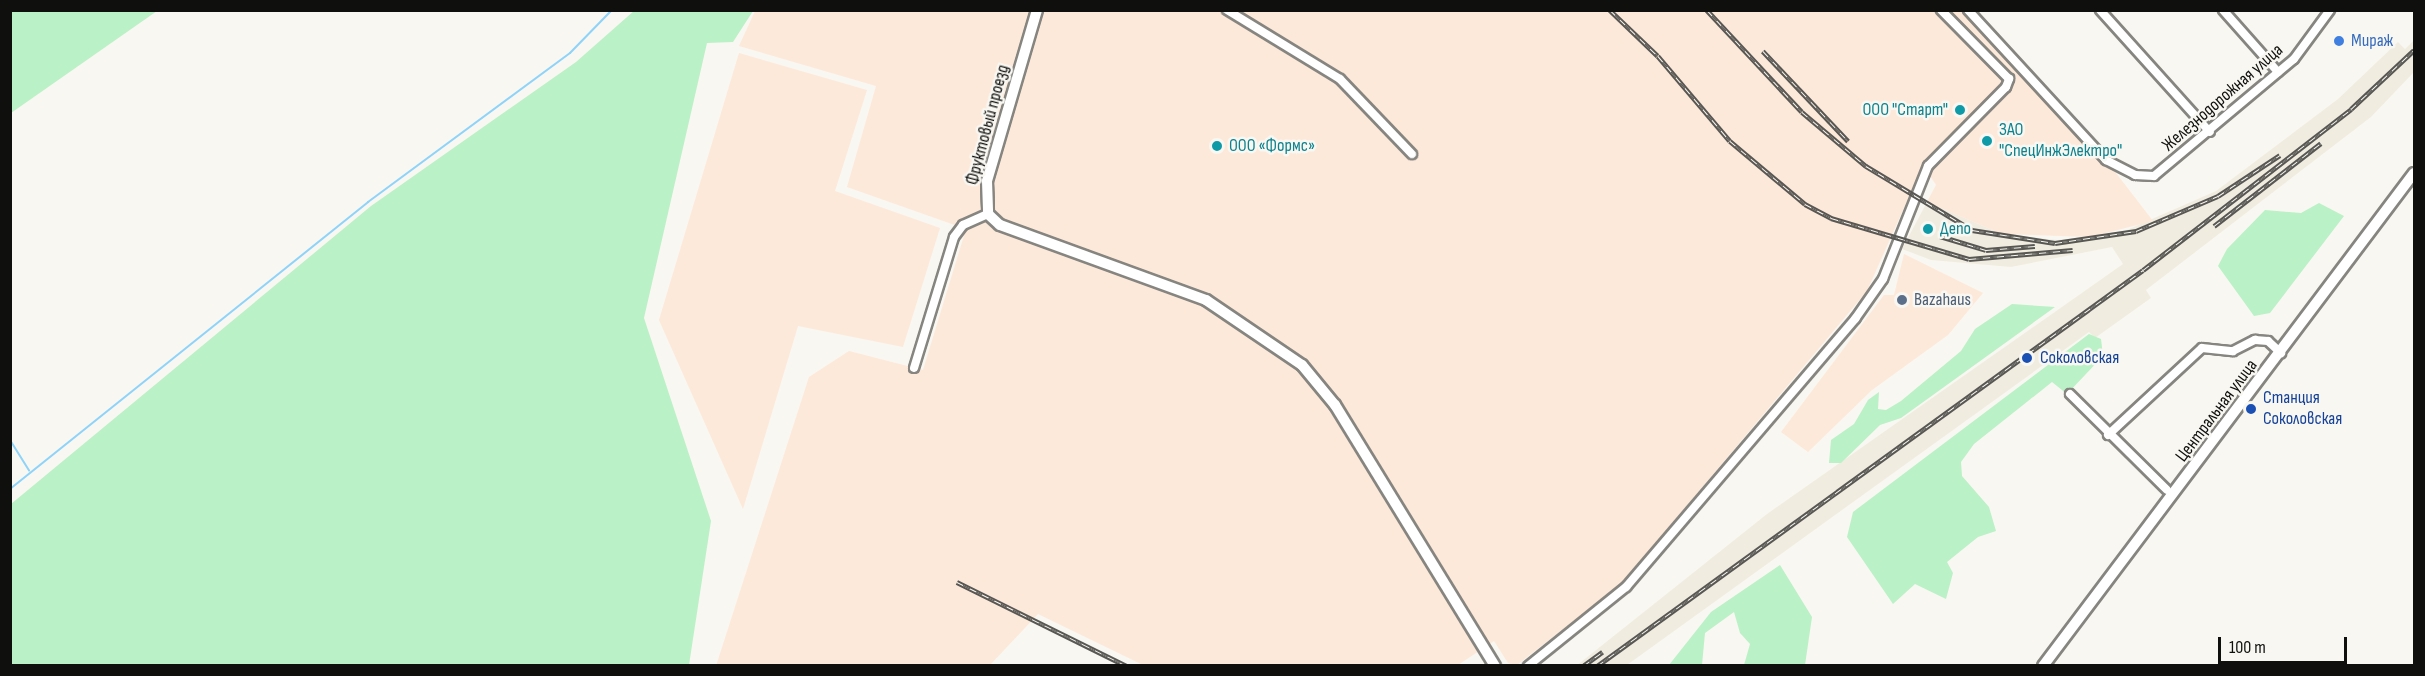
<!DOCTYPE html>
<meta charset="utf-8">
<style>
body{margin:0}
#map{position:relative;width:2425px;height:676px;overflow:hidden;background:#f9f7f2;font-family:"Sofia Sans Condensed",sans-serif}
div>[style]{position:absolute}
.built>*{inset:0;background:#f0ede0}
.industrial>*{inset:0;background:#fde9d9}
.green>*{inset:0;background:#baf1c6}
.stream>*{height:2px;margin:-1px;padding:0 1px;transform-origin:1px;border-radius:1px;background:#8ed3f9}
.roads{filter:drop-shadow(2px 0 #868580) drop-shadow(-2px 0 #868580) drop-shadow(0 2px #868580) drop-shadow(0 -2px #868580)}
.street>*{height:8px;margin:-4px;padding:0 4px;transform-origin:4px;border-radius:4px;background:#fff}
.secondary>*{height:10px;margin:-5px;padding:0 5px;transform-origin:5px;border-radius:5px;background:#fff}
.rail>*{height:4.5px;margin-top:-2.25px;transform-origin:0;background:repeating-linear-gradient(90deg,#f9f7f2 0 7px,#585754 0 14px);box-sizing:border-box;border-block:2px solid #585754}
.dots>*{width:16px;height:16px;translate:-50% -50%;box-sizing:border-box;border:3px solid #f9f7f2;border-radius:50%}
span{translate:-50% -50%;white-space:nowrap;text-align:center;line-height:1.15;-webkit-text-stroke:5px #f9f7f2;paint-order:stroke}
.shop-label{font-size:18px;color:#366cbe}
.left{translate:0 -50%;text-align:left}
.street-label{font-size:18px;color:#0f0f0d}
.culture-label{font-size:18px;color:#0d838f}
.right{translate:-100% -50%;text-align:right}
.service-label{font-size:18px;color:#4e5e75}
.transit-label{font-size:18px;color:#164399}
.frame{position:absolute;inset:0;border:12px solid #0f0f0d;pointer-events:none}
.scale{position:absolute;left:2218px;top:637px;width:129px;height:27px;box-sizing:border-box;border:3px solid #0f0f0d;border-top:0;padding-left:8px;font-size:18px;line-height:21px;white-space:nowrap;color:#0f0f0d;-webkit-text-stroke:4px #f9f7f2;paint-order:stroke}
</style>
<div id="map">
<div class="built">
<div style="clip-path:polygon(2414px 40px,2414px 72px,2371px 117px,2146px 290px,2151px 298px,2095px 338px,2089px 332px,1627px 665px,1576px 666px,1767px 514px,2123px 264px,2112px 247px,2011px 267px,1931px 260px,1902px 249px,1927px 202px,2002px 234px,2057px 240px,2120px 233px,2216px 191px,2338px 99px,2398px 42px,2405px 49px)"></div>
</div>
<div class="industrial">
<div style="clip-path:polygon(755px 11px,1968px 11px,2106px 160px,2153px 221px,2090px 237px,2002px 234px,1927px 202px,1936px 185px,1923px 165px,1867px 291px,1621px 584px,1517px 665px,1508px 663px,1494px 641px,1458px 665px,1143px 665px,1038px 614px,990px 665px,716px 666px,809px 377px,849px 351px,923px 370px,966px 229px,847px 187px,876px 86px,739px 46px)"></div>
<div style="clip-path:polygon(739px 53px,867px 90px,835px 191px,940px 228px,903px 347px,798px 326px,743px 509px,659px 320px)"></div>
<div style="clip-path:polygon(1904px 254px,1983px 293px,1948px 335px,1872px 390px,1808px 452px,1781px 432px,1884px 295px,1894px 295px)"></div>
</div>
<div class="green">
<div style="clip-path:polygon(11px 10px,157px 10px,157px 11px,11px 113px)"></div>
<div style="clip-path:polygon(635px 10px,753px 11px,733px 42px,707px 43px,644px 318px,711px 521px,689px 665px,11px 665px,11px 504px,371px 206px,576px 62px)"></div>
<div style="clip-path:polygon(2319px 203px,2344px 216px,2270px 313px,2254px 316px,2218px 266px,2227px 249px,2265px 210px,2301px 213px)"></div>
<div style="clip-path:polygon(2012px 304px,2055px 307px,1901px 418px,1880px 425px,1841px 463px,1829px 463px,1831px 440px,1854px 424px,1868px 400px,1879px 392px,1878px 409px,1886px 410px,1901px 401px,1961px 351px,1975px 329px)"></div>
<div style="clip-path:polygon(2089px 334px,2101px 339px,2103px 356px,2067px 394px,2052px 382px,1974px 444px,1961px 462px,1962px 476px,1989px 507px,1996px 531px,1978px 537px,1947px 562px,1953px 573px,1946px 599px,1915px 584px,1893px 604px,1847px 537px,1853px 512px)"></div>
<div style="clip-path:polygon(1780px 565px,1812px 617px,1805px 665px,1744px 665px,1750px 644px,1740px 633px,1734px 612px,1705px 633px,1702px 665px,1669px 665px,1711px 612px)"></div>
</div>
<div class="stream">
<div style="left:10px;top:440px;width:36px;rotate:58deg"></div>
<div style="left:10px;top:489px;width:459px;rotate:-38.7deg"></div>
<div style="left:368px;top:202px;width:251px;rotate:-36.4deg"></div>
<div style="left:570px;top:53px;width:60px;rotate:-45.7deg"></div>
</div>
<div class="roads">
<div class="street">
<div style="left:1227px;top:10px;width:132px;rotate:31.4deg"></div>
<div style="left:1340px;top:79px;width:104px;rotate:46.2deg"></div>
<div style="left:1968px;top:10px;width:204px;rotate:47.4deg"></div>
<div style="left:2106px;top:160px;width:33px;rotate:27deg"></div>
<div style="left:2135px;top:175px;width:19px;rotate:3deg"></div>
<div style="left:2154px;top:176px;width:182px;rotate:-39.9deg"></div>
<div style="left:2294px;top:59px;width:61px;rotate:-53.7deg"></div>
<div style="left:2100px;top:10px;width:164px;rotate:48deg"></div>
<div style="left:2223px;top:10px;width:83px;rotate:48.4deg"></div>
<div style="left:914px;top:368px;width:137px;rotate:-73deg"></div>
<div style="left:954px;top:237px;width:15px;rotate:-53deg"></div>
<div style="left:963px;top:225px;width:27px;rotate:-24deg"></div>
<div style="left:2070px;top:394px;width:136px;rotate:44.7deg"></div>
<div style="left:2108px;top:435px;width:128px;rotate:-42.8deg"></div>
<div style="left:2202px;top:348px;width:31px;rotate:6deg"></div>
<div style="left:2233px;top:351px;width:25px;rotate:-27deg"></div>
<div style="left:2255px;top:340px;width:13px;rotate:4deg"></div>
<div style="left:2268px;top:341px;width:18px;rotate:43deg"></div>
<div style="left:1528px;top:666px;width:126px;rotate:-38.9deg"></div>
<div style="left:1626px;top:587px;width:353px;rotate:-49.5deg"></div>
<div style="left:1855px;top:319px;width:49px;rotate:-55deg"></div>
<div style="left:1883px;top:279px;width:122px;rotate:-68.3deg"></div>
<div style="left:1928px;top:166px;width:111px;rotate:-45.4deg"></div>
<div style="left:2006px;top:87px;width:9px;rotate:-69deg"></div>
<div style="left:2009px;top:79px;width:97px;rotate:-134.6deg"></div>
</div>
<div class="secondary">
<div style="left:1037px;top:10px;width:178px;rotate:106.3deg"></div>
<div style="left:987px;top:181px;width:33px;rotate:88deg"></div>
<div style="left:988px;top:214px;width:16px;rotate:43deg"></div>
<div style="left:1000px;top:225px;width:219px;rotate:20deg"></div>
<div style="left:1206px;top:300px;width:116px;rotate:34.1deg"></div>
<div style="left:1302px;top:365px;width:52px;rotate:50.5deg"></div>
<div style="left:1335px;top:405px;width:306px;rotate:58.5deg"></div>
<div style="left:2043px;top:666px;width:617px;rotate:-53.04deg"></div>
</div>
</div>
<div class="rail">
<div style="left:1610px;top:10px;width:66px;rotate:43.8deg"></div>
<div style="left:1658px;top:56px;width:111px;rotate:49.7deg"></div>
<div style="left:1730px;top:141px;width:98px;rotate:40deg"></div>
<div style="left:1805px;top:204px;width:30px;rotate:28deg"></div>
<div style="left:1831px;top:218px;width:144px;rotate:16.5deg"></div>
<div style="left:1969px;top:259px;width:104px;rotate:-4.9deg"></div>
<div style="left:1707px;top:10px;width:139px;rotate:47deg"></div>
<div style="left:1802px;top:112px;width:84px;rotate:40.2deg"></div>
<div style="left:1866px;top:166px;width:124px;rotate:31.1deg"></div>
<div style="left:1972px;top:230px;width:84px;rotate:8.9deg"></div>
<div style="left:2055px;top:243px;width:82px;rotate:-8.4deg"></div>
<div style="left:2136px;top:231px;width:89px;rotate:-23.1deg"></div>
<div style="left:2218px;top:196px;width:74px;rotate:-33.5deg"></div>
<div style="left:1763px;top:51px;width:124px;rotate:46.6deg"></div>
<div style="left:2214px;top:226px;width:135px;rotate:-37.8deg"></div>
<div style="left:1940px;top:236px;width:48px;rotate:16.9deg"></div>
<div style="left:1986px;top:250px;width:49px;rotate:-4.7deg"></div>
<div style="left:957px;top:582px;width:190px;rotate:26.3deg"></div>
<div style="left:1583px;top:666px;width:24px;rotate:-36deg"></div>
<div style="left:1597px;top:666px;width:674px;rotate:-35.95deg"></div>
<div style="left:2143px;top:270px;width:263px;rotate:-37.7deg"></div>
<div style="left:2351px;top:109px;width:86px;rotate:-43.1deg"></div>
</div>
<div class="dots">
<div style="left:2339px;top:41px;background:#3f7fe0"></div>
<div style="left:1960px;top:110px;background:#0f9aa8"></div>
<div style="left:1987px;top:141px;background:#0f9aa8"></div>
<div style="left:1217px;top:146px;background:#0f9aa8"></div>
<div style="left:1928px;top:229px;background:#0f9aa8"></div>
<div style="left:1902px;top:300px;background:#5c6f8a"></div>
<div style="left:2027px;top:358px;background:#1a4fb4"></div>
<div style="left:2251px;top:409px;background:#1a4fb4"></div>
</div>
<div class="shop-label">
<span class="left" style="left:2351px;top:41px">Мираж</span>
</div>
<div class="street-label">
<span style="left:2223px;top:98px;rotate:-41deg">Железнодорожная улица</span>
<span style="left:988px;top:125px;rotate:-75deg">Фруктовый проезд</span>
<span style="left:2217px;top:411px;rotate:-53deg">Центральная улица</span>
</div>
<div class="culture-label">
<span class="right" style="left:1948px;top:110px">ООО "Старт"</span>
<span class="left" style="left:1999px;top:141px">ЗАО<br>"СпецИнжЭлектро"</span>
<span class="left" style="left:1229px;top:146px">ООО «Формс»</span>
<span class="left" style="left:1940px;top:229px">Депо</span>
</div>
<div class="service-label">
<span class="left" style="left:1914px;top:300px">Bazahaus</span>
</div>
<div class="transit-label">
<span class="left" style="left:2040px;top:358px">Соколовская</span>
<span class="left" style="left:2263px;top:409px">Станция<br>Соколовская</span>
</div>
<div class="frame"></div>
<div class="scale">100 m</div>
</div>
